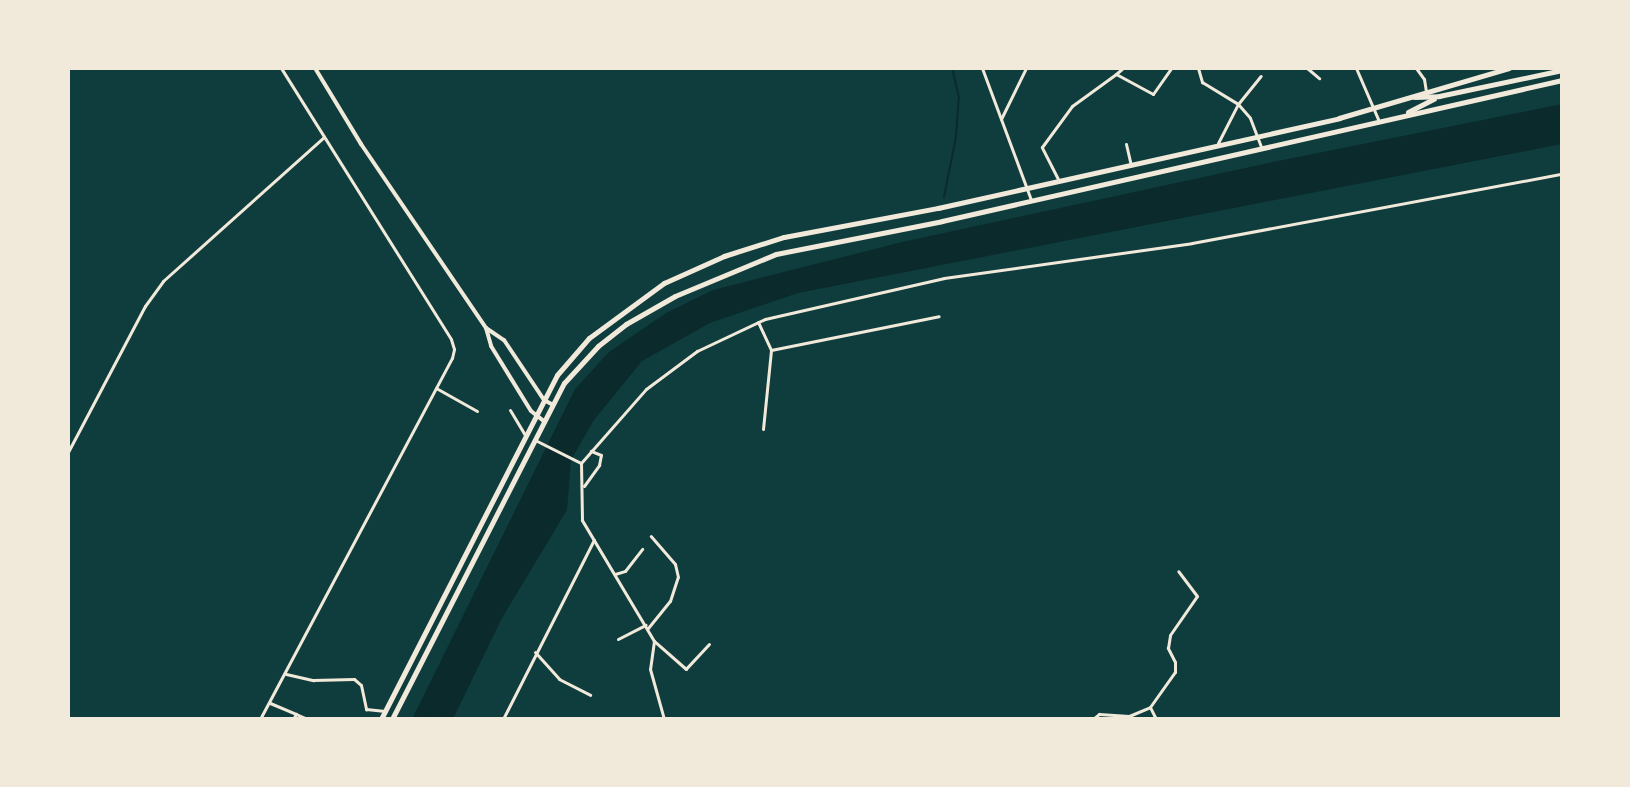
<!DOCTYPE html>
<style>
body{margin:0}
#map{position:relative;width:1630px;height:787px;overflow:hidden;background:#0f3d3e;font-family:Inter,sans-serif}
div>[style]{position:absolute}
.water>*{inset:0;background:#0a2a2b}
.stream>*{height:2px;margin:-1px;padding:0 1px;transform-origin:1px;border-radius:1px;background:#0a2a2b}
.river>*{height:14px;margin:-7px;padding:0 7px;transform-origin:7px;border-radius:7px;background:#0a2a2b}
.minor>*{height:3px;margin:-1.5px;padding:0 1.5px;transform-origin:1.5px;border-radius:1.5px;background:#f1e9da}
.tertiary>*{height:4px;margin:-2px;padding:0 2px;transform-origin:2px;border-radius:2px;background:#f1e9da}
.secondary>*{height:5px;margin:-2.5px;padding:0 2.5px;transform-origin:2.5px;border-radius:2.5px;background:#f1e9da}
.primary>*{height:5px;margin:-2.5px;padding:0 2.5px;transform-origin:2.5px;border-radius:2.5px;background:#f1e9da}
span{translate:-50% -50%;white-space:nowrap;text-align:center;line-height:1.15;-webkit-text-stroke:8px #f1e9da;paint-order:stroke}
.frame{position:absolute;inset:0;border:70px solid #f1e9da;pointer-events:none}
</style>
<div id="map">
<div class="water">
<div style="clip-path:polygon(1562px 104px,1562px 144px,798px 293px,710px 323px,642px 361px,594px 420px,571px 460px,567px 510px,502px 618px,453px 719px,412px 719px,575px 389px,609px 352px,666px 313px,713px 290px,902px 242px,1278px 161px)"></div>
</div>
<div class="stream">
<div style="left:944px;top:197px;width:61px;rotate:-78.7deg"></div>
<div style="left:956px;top:137px;width:39px;rotate:-86deg"></div>
<div style="left:959px;top:98px;width:31px;rotate:-103deg"></div>
</div>
<div class="river">
<div style="left:433px;top:719px;width:198px;rotate:-63.6deg"></div>
</div>
<div class="minor">
<div style="left:982px;top:68px;width:141px;rotate:69.6deg"></div>
<div style="left:1198px;top:68px;width:15px;rotate:74deg"></div>
<div style="left:1202px;top:82px;width:42px;rotate:31.4deg"></div>
<div style="left:1238px;top:104px;width:18px;rotate:49deg"></div>
<div style="left:1250px;top:118px;width:31px;rotate:69deg"></div>
<div style="left:1307px;top:68px;width:16px;rotate:40deg"></div>
<div style="left:1356px;top:68px;width:56px;rotate:66.7deg"></div>
<div style="left:1416px;top:68px;width:14px;rotate:54deg"></div>
<div style="left:1424px;top:79px;width:13px;rotate:81deg"></div>
<div style="left:1116px;top:74px;width:9px;rotate:-41deg"></div>
<div style="left:1001px;top:119px;width:57px;rotate:-63.9deg"></div>
<div style="left:1218px;top:143px;width:44px;rotate:-62.9deg"></div>
<div style="left:1238px;top:104px;width:36px;rotate:-51deg"></div>
<div style="left:1126px;top:144px;width:22px;rotate:77deg"></div>
<div style="left:1059px;top:181px;width:38px;rotate:-117deg"></div>
<div style="left:1042px;top:147px;width:51px;rotate:-53.8deg"></div>
<div style="left:1072px;top:106px;width:54px;rotate:-36deg"></div>
<div style="left:1116px;top:74px;width:42px;rotate:28.4deg"></div>
<div style="left:1153px;top:94px;width:32px;rotate:-55deg"></div>
<div style="left:758px;top:322px;width:31px;rotate:65deg"></div>
<div style="left:436px;top:388px;width:47px;rotate:29.3deg"></div>
<div style="left:510px;top:410px;width:29px;rotate:59deg"></div>
<div style="left:763px;top:429px;width:79px;rotate:-84.2deg"></div>
<div style="left:771px;top:350px;width:171px;rotate:-11.4deg"></div>
<div style="left:535px;top:440px;width:51px;rotate:26.6deg"></div>
<div style="left:68px;top:452px;width:165px;rotate:-62.2deg"></div>
<div style="left:145px;top:306px;width:31px;rotate:-54deg"></div>
<div style="left:163px;top:281px;width:215px;rotate:-41.8deg"></div>
<div style="left:584px;top:486px;width:26px;rotate:-54deg"></div>
<div style="left:599px;top:465px;width:10px;rotate:-79deg"></div>
<div style="left:601px;top:455px;width:11px;rotate:-158deg"></div>
<div style="left:615px;top:574px;width:10px;rotate:-17deg"></div>
<div style="left:625px;top:571px;width:28px;rotate:-52deg"></div>
<div style="left:648px;top:628px;width:35px;rotate:-51deg"></div>
<div style="left:670px;top:601px;width:25px;rotate:-72deg"></div>
<div style="left:678px;top:577px;width:13px;rotate:-103deg"></div>
<div style="left:675px;top:564px;width:37px;rotate:-131deg"></div>
<div style="left:618px;top:639px;width:31px;rotate:-27deg"></div>
<div style="left:654px;top:641px;width:28px;rotate:98deg"></div>
<div style="left:650px;top:669px;width:52px;rotate:74.4deg"></div>
<div style="left:709px;top:644px;width:34px;rotate:133deg"></div>
<div style="left:686px;top:669px;width:43px;rotate:-138.8deg"></div>
<div style="left:654px;top:641px;width:141px;rotate:-120.8deg"></div>
<div style="left:582px;top:520px;width:57px;rotate:-91deg"></div>
<div style="left:581px;top:463px;width:98px;rotate:-48.7deg"></div>
<div style="left:646px;top:389px;width:64px;rotate:-36.7deg"></div>
<div style="left:697px;top:351px;width:75px;rotate:-25.2deg"></div>
<div style="left:765px;top:319px;width:184px;rotate:-12.9deg"></div>
<div style="left:944px;top:278px;width:250px;rotate:-8deg"></div>
<div style="left:1192px;top:243px;width:376px;rotate:-10.6deg"></div>
<div style="left:535px;top:652px;width:36px;rotate:48deg"></div>
<div style="left:559px;top:679px;width:35px;rotate:27deg"></div>
<div style="left:286px;top:674px;width:28px;rotate:13deg"></div>
<div style="left:313px;top:680px;width:41px;rotate:-1.4deg"></div>
<div style="left:354px;top:679px;width:9px;rotate:41deg"></div>
<div style="left:361px;top:685px;width:25px;rotate:78deg"></div>
<div style="left:366px;top:709px;width:19px;rotate:6deg"></div>
<div style="left:270px;top:703px;width:28px;rotate:23deg"></div>
<div style="left:260px;top:719px;width:409px;rotate:-62deg"></div>
<div style="left:452px;top:358px;width:9px;rotate:-77deg"></div>
<div style="left:454px;top:349px;width:10px;rotate:-107deg"></div>
<div style="left:451px;top:339px;width:320px;rotate:-122.1deg"></div>
<div style="left:293px;top:719px;width:6px;rotate:-59deg"></div>
<div style="left:296px;top:714px;width:12px;rotate:24deg"></div>
<div style="left:503px;top:719px;width:201px;rotate:-63.1deg"></div>
<div style="left:1093px;top:719px;width:8px;rotate:-40deg"></div>
<div style="left:1099px;top:714px;width:30px;rotate:4deg"></div>
<div style="left:1129px;top:716px;width:23px;rotate:-23deg"></div>
<div style="left:1156px;top:719px;width:13px;rotate:-117deg"></div>
<div style="left:1150px;top:707px;width:43px;rotate:-54.5deg"></div>
<div style="left:1175px;top:672px;width:10px;rotate:-90deg"></div>
<div style="left:1175px;top:662px;width:16px;rotate:-117deg"></div>
<div style="left:1168px;top:648px;width:13px;rotate:-81deg"></div>
<div style="left:1170px;top:635px;width:47px;rotate:-55.3deg"></div>
<div style="left:1197px;top:596px;width:31px;rotate:-127deg"></div>
</div>
<div class="tertiary">
<div style="left:315px;top:68px;width:89px;rotate:58.8deg"></div>
<div style="left:361px;top:144px;width:222px;rotate:55.8deg"></div>
<div style="left:486px;top:328px;width:19px;rotate:74deg"></div>
<div style="left:491px;top:346px;width:76px;rotate:58.4deg"></div>
<div style="left:531px;top:411px;width:16px;rotate:38deg"></div>
<div style="left:486px;top:328px;width:22px;rotate:34deg"></div>
<div style="left:504px;top:340px;width:72px;rotate:56.3deg"></div>
<div style="left:544px;top:400px;width:10px;rotate:29deg"></div>
</div>
<div class="secondary">
<div style="left:1414px;top:97px;width:25px;rotate:-2deg"></div>
<div style="left:1439px;top:96px;width:126px;rotate:-11.9deg"></div>
<div style="left:1408px;top:112px;width:29px;rotate:-27deg"></div>
</div>
<div class="primary">
<div style="left:381px;top:719px;width:386px;rotate:-62.9deg"></div>
<div style="left:557px;top:375px;width:49px;rotate:-49.1deg"></div>
<div style="left:589px;top:338px;width:93px;rotate:-36.3deg"></div>
<div style="left:664px;top:283px;width:66px;rotate:-24.2deg"></div>
<div style="left:724px;top:256px;width:63px;rotate:-17.6deg"></div>
<div style="left:784px;top:237px;width:157px;rotate:-10.7deg"></div>
<div style="left:938px;top:208px;width:411px;rotate:-12.6deg"></div>
<div style="left:1339px;top:118px;width:177px;rotate:-16.4deg"></div>
<div style="left:392px;top:719px;width:377px;rotate:-62.9deg"></div>
<div style="left:564px;top:383px;width:50px;rotate:-47.4deg"></div>
<div style="left:598px;top:346px;width:36px;rotate:-38deg"></div>
<div style="left:626px;top:324px;width:56px;rotate:-29.7deg"></div>
<div style="left:675px;top:296px;width:109px;rotate:-22.6deg"></div>
<div style="left:776px;top:254px;width:169px;rotate:-11.2deg"></div>
<div style="left:942px;top:221px;width:636px;rotate:-12.81deg"></div>
</div>
<div class="frame"></div>
</div>
